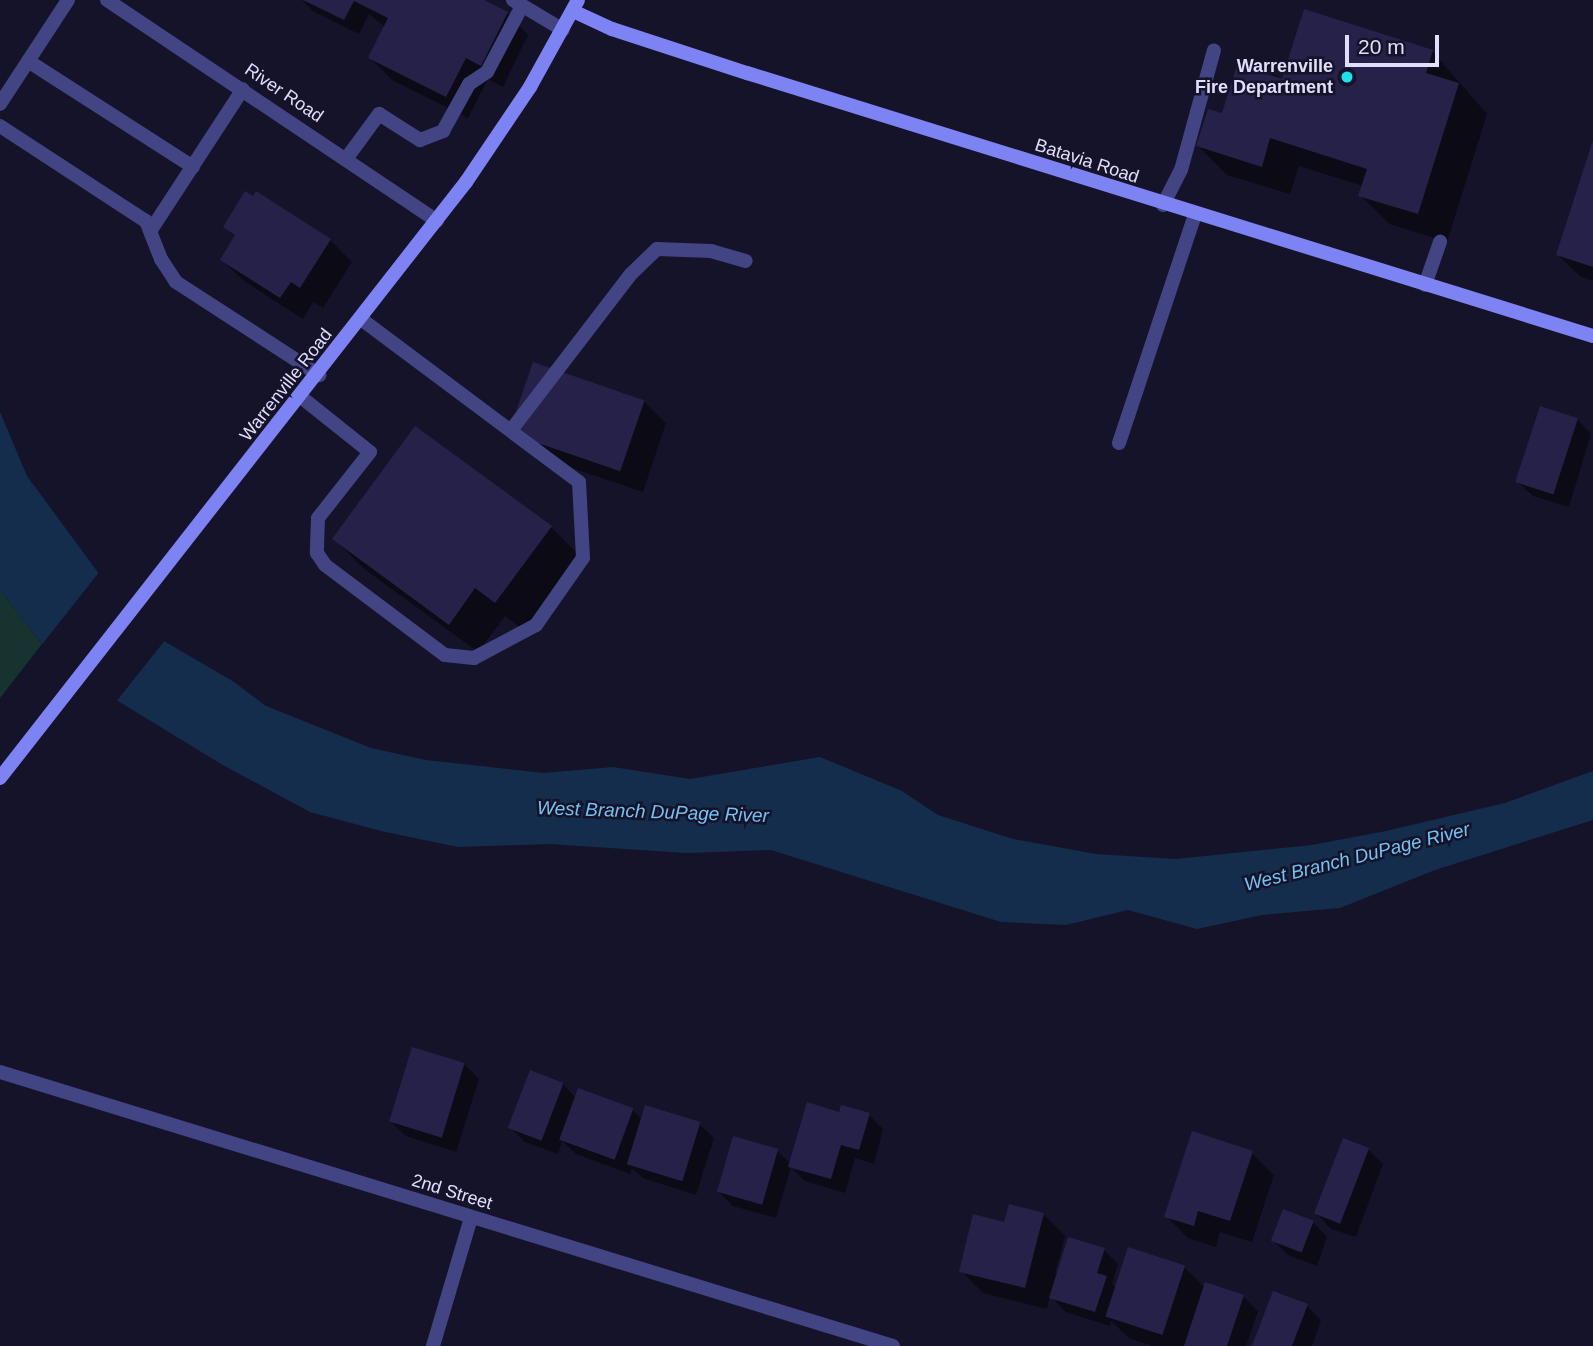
<!DOCTYPE html>
<style>
body{margin:0}
#map{position:relative;width:1593px;height:1346px;overflow:hidden;background:#151329;font-family:Helvetica,sans-serif}
div>[style]{position:absolute}
.green>*{inset:0;background:#173330}
.water>*{inset:0;background:#142d4c}
.pier>*{inset:0;background:#151329}
.shadow>*{inset:0;background:#0007}
.building>*{inset:0;background:#262149;transform-origin:0 0}
.lane>*{height:14px;margin:-7px;padding:0 7px;transform-origin:7px;border-radius:7px;background:#424484}
.street>*{height:14px;margin:-7px;padding:0 7px;transform-origin:7px;border-radius:7px;background:#424484}
.secondary>*{height:14px;margin:-7px;padding:0 7px;transform-origin:7px;border-radius:7px;background:#7e83f4}
.dots>*{width:19px;height:19px;translate:-50% -50%;box-sizing:border-box;border:4px solid #151329;border-radius:50%}
span{translate:-50% -50%;white-space:nowrap;text-align:center;line-height:1.15;-webkit-text-stroke:5px #151329;paint-order:stroke}
.poi-label{font-size:18px;color:#e0defc;font-weight:700}
.right{translate:-100% -50%;text-align:right}
.street-label{font-size:18px;color:#e0defc}
.water-label{font-size:19px;color:#75c1f3;font-style:italic}
.scale{position:absolute;left:1345px;top:35px;width:94px;height:32px;box-sizing:border-box;border:4px solid #e0defc;border-top:0;padding-left:9px;font-size:21px;line-height:24px;white-space:nowrap;color:#e0defc;-webkit-text-stroke:5px #151329;paint-order:stroke}
</style>
<div id="map">
<div class="green">
<div style="clip-path:polygon(0 590px,42px 644px,0 698px)"></div>
</div>
<div class="water">
<div style="clip-path:polygon(0 412px,27px 476px,119px 601px,164px 641px,234px 682px,266px 706px,371px 748px,426px 760px,543px 773px,613px 767px,690px 779px,820px 757px,902px 791px,938px 815px,1013px 839px,1096px 854px,1176px 859px,1312px 845px,1386px 831px,1505px 803px,1593px 771px,1593px 820px,1435px 870px,1340px 908px,1262px 915px,1197px 929px,1128px 910px,1066px 925px,1001px 922px,771px 850px,686px 853px,549px 844px,458px 847px,381px 831px,310px 812px,221px 764px,118px 701px,42px 644px,0 590px)"></div>
</div>
<div class="pier">
<div style="clip-path:polygon(100px 571px,122px 599px,166px 639px,115px 703px,40px 647px)"></div>
</div>
<div class="shadow">
<div style="clip-path:polygon(302px 0,480px 0,507px 13px,528px 35px,503px 87px,488px 79px,468px 118px,392px 80px,370px 58px,385px 27px,369px 14px,359px 34px,313px 11px)"></div>
<div style="clip-path:polygon(1432px 51px,1487px 114px,1447px 242px,1389px 224px,1360px 195px,1363px 186px,1299px 166px,1290px 194px,1227px 175px,1198px 146px,1268px 71px,1284px 81px)"></div>
<div style="clip-path:polygon(1593px 147px,1593px 281px,1580px 276px,1558px 255px)"></div>
<div style="clip-path:polygon(257px 193px,330px 240px,352px 262px,323px 308px,313px 302px,303px 319px,244px 281px,222px 260px,236px 237px,226px 227px)"></div>
<div style="clip-path:polygon(644px 401px,666px 423px,643px 492px,533px 455px,511px 433px)"></div>
<div style="clip-path:polygon(1577px 419px,1591px 434px,1569px 507px,1533px 496px,1518px 482px)"></div>
<div style="clip-path:polygon(551px 527px,580px 556px,525px 631px,505px 616px,478px 652px,363px 568px,335px 539px)"></div>
<div style="clip-path:polygon(464px 1064px,479px 1079px,456px 1152px,406px 1136px,391px 1122px)"></div>
<div style="clip-path:polygon(563px 1084px,576px 1098px,633px 1110px,642px 1119px,646px 1107px,699px 1124px,714px 1138px,696px 1195px,643px 1178px,632px 1168px,630px 1174px,576px 1154px,562px 1141px,558px 1154px,525px 1142px,511px 1128px)"></div>
<div style="clip-path:polygon(840px 1114px,869px 1115px,883px 1129px,874px 1164px,855px 1158px,845px 1193px,805px 1181px,791px 1167px,776px 1218px,733px 1206px,718px 1191px,777px 1151px,791px 1164px)"></div>
<div style="clip-path:polygon(1368px 1149px,1383px 1164px,1356px 1237px,1331px 1229px,1317px 1214px)"></div>
<div style="clip-path:polygon(1252px 1153px,1274px 1175px,1252px 1242px,1220px 1232px,1216px 1247px,1188px 1238px,1166px 1216px)"></div>
<div style="clip-path:polygon(1043px 1214px,1065px 1236px,1055px 1274px,1104px 1250px,1118px 1264px,1112px 1284px,1117px 1288px,1184px 1267px,1205px 1288px,1243px 1296px,1258px 1311px,1246px 1346px,1153px 1346px,1130px 1339px,1111px 1321px,1110px 1326px,1066px 1312px,1050px 1296px,1047px 1309px,983px 1293px,961px 1271px,1005px 1224px)"></div>
<div style="clip-path:polygon(1313px 1222px,1327px 1237px,1317px 1266px,1288px 1255px,1273px 1241px)"></div>
<div style="clip-path:polygon(1307px 1306px,1321px 1320px,1312px 1346px,1254px 1346px)"></div>
</div>
<div class="building">
<div style="clip-path:polygon(303px 0,484px 0,508px 12px,481px 66px,466px 58px,446px 97px,368px 58px,388px 18px,354px 1px,344px 20px)"></div>
<div style="clip-path:polygon(1304px 9px,1433px 50px,1426px 73px,1459px 83px,1418px 214px,1358px 196px,1367px 169px,1270px 138px,1262px 167px,1196px 146px,1208px 109px,1222px 113px,1237px 65px,1269px 69px,1268px 74px,1282px 79px)"></div>
<div style="clip-path:polygon(1592px 143px,1593px 143px,1593px 267px,1556px 255px)"></div>
<div style="clip-path:polygon(245px 191px,253px 196px,256px 191px,331px 239px,300px 288px,291px 282px,280px 298px,220px 260px,235px 235px,223px 227px)"></div>
<div style="left:533px;top:362px;width:118px;height:75px;rotate:19deg"></div>
<div style="left:1540px;top:406px;width:40px;height:80px;rotate:18deg"></div>
<div style="clip-path:polygon(415px 426px,552px 526px,495px 603px,475px 588px,449px 625px,332px 539px)"></div>
<div style="left:412px;top:1047px;width:55px;height:78px;rotate:17deg"></div>
<div style="left:530px;top:1070px;width:36px;height:62px;rotate:21deg"></div>
<div style="left:578px;top:1088px;width:59px;height:55px;rotate:20deg"></div>
<div style="clip-path:polygon(807px 1102px,839px 1112px,841px 1105px,870px 1113px,859px 1150px,841px 1145px,831px 1179px,788px 1167px)"></div>
<div style="left:645px;top:1105px;width:58px;height:62px;rotate:17deg"></div>
<div style="clip-path:polygon(1192px 1131px,1253px 1151px,1230px 1221px,1198px 1211px,1194px 1226px,1164px 1217px)"></div>
<div style="left:733px;top:1136px;width:47px;height:58px;rotate:16deg"></div>
<div style="left:1343px;top:1138px;width:28px;height:81px;rotate:21deg"></div>
<div style="clip-path:polygon(1009px 1204px,1044px 1213px,1025px 1288px,959px 1272px,973px 1214px,1004px 1222px)"></div>
<div style="left:1283px;top:1209px;width:33px;height:34px;rotate:21deg"></div>
<div style="clip-path:polygon(1068px 1237px,1105px 1248px,1097px 1273px,1107px 1276px,1095px 1312px,1049px 1298px)"></div>
<div style="left:1128px;top:1247px;width:60px;height:73px;rotate:18deg"></div>
<div style="clip-path:polygon(1205px 1282px,1244px 1295px,1227px 1346px,1184px 1346px)"></div>
<div style="clip-path:polygon(1273px 1291px,1308px 1304px,1292px 1346px,1252px 1346px)"></div>
</div>
<div class="lane">
<div style="left:513px;top:0;width:58px;rotate:31deg"></div>
<div style="left:28px;top:61px;width:196px;rotate:32.7deg"></div>
<div style="left:0;top:104px;width:124px;rotate:-56.8deg"></div>
<div style="left:0;top:126px;width:174px;rotate:33.1deg"></div>
<div style="left:146px;top:221px;width:41px;rotate:68.5deg"></div>
<div style="left:161px;top:259px;width:27px;rotate:57deg"></div>
<div style="left:176px;top:282px;width:171px;rotate:33deg"></div>
<div style="left:346px;top:159px;width:56px;rotate:-53.7deg"></div>
<div style="left:379px;top:114px;width:49px;rotate:32.4deg"></div>
<div style="left:420px;top:140px;width:25px;rotate:-21deg"></div>
<div style="left:443px;top:131px;width:54px;rotate:-61deg"></div>
<div style="left:469px;top:84px;width:22px;rotate:-34deg"></div>
<div style="left:487px;top:72px;width:75px;rotate:-62.1deg"></div>
<div style="left:1163px;top:205px;width:39px;rotate:-63deg"></div>
<div style="left:1181px;top:170px;width:124px;rotate:-74.6deg"></div>
<div style="left:151px;top:230px;width:168px;rotate:-56.9deg"></div>
<div style="left:1425px;top:285px;width:46px;rotate:-70.8deg"></div>
<div style="left:301px;top:397px;width:88px;rotate:38.6deg"></div>
<div style="left:370px;top:452px;width:84px;rotate:128.2deg"></div>
<div style="left:318px;top:518px;width:35px;rotate:92deg"></div>
<div style="left:317px;top:553px;width:14px;rotate:56deg"></div>
<div style="left:325px;top:565px;width:150px;rotate:36.9deg"></div>
<div style="left:445px;top:655px;width:29px;rotate:6deg"></div>
<div style="left:474px;top:658px;width:70px;rotate:-28deg"></div>
<div style="left:536px;top:625px;width:82px;rotate:-55deg"></div>
<div style="left:583px;top:558px;width:76px;rotate:-93deg"></div>
<div style="left:579px;top:482px;width:272px;rotate:-143.2deg"></div>
<div style="left:512px;top:429px;width:195px;rotate:-52.5deg"></div>
<div style="left:631px;top:274px;width:36px;rotate:-44deg"></div>
<div style="left:657px;top:249px;width:54px;rotate:2.1deg"></div>
<div style="left:711px;top:251px;width:36px;rotate:16deg"></div>
<div style="left:1119px;top:443px;width:240px;rotate:-71.6deg"></div>
</div>
<div class="street">
<div style="left:107px;top:0;width:397px;rotate:33.8deg"></div>
<div style="left:0;top:1072px;width:934px;rotate:17.06deg"></div>
<div style="left:433px;top:1346px;width:134px;rotate:-73.5deg"></div>
</div>
<div class="secondary">
<div style="left:573px;top:11px;width:43px;rotate:24.8deg"></div>
<div style="left:612px;top:29px;width:142px;rotate:18.1deg"></div>
<div style="left:747px;top:73px;width:886px;rotate:17.27deg"></div>
<div style="left:0;top:778px;width:757px;rotate:-51.98deg"></div>
<div style="left:466px;top:182px;width:115px;rotate:-56deg"></div>
<div style="left:530px;top:87px;width:99px;rotate:-61.1deg"></div>
</div>
<div class="dots">
<div style="left:1347px;top:77px;background:#1be5eb"></div>
</div>
<div class="poi-label">
<span class="right" style="left:1333px;top:77px">Warrenville<br>Fire Department</span>
</div>
<div class="street-label">
<span style="left:284px;top:93px;rotate:34deg">River Road</span>
<span style="left:1087px;top:161px;rotate:18deg">Batavia Road</span>
<span style="left:286px;top:385px;rotate:-52deg">Warrenville Road</span>
<span style="left:452px;top:1192px;rotate:17deg">2nd Street</span>
</div>
<div class="water-label">
<span style="left:653px;top:812px;rotate:2deg">West Branch DuPage River</span>
<span style="left:1357px;top:857px;rotate:-14deg">West Branch DuPage River</span>
</div>
<div class="scale">20 m</div>
</div>
